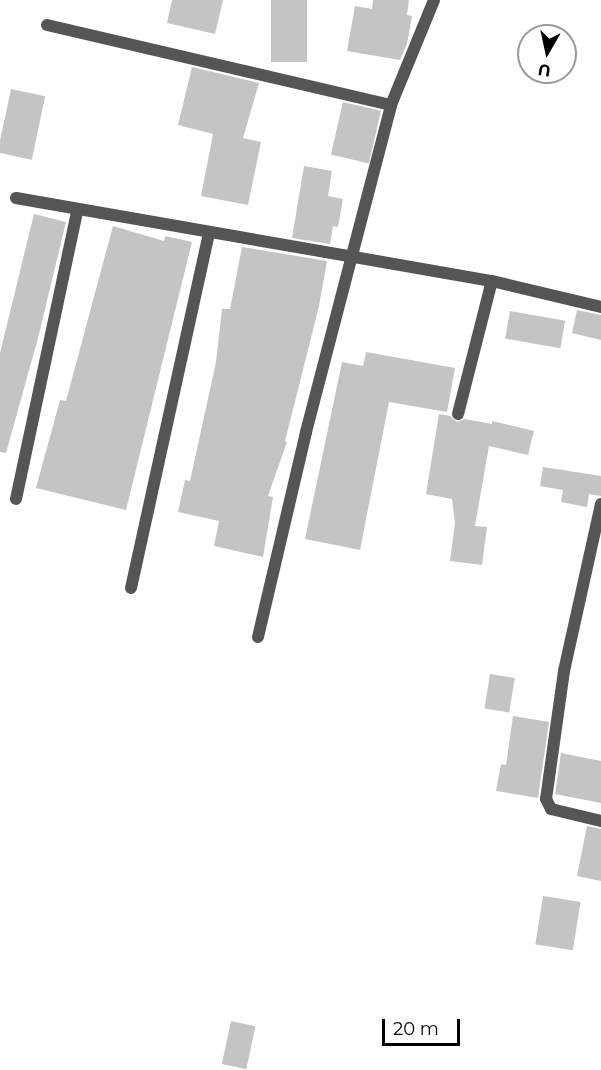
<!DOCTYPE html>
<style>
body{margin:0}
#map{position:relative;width:601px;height:1070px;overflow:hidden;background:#fff;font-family:Montserrat,sans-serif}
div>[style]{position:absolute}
.building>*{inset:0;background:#c4c4c4;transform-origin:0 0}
.street>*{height:12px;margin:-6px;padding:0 6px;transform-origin:6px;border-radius:6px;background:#555}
span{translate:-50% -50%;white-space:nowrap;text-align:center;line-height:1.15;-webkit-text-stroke:4.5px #fff;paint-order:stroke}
.north{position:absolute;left:517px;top:24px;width:60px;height:60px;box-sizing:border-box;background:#fff;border:2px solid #999;border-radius:50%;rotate:189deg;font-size:16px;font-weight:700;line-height:24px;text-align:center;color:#000}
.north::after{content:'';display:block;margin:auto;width:21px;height:27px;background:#000;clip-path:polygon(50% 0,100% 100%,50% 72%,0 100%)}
.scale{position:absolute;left:382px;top:1019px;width:78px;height:27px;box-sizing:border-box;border:3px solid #000;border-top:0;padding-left:8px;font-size:18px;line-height:21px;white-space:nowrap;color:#000;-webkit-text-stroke:4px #fff;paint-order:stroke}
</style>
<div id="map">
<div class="building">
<div style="clip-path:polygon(172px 0,223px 0,215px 34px,167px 23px)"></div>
<div style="left:271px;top:0;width:36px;height:62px"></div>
<div style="clip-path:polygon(373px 0,409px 0,407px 15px,412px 16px,407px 44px,400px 60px,347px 51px,355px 6px,372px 9px)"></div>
<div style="clip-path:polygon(192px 67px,259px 83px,243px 138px,261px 142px,248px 205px,201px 196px,213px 134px,178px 125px)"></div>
<div style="left:11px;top:89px;width:35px;height:65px;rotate:12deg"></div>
<div style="left:343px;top:102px;width:39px;height:54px;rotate:13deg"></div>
<div style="clip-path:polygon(304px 166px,332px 171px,328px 196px,343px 199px,338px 227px,333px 226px,330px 244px,292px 238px)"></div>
<div style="clip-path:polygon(34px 214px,66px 222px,38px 338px,6px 453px,0 452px,0 353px)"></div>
<div style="clip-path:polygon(113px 226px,164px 241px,165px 236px,192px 242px,126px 510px,36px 488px,60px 400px,66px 401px)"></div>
<div style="clip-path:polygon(242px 247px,327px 261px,319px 306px,285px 441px,287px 442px,268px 496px,273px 497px,263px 557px,214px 546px,219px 521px,178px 512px,185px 480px,190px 481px,216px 362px,222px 309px,230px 309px)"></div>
<div style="clip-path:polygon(577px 310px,601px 315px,601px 340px,572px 333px)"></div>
<div style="left:510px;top:311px;width:56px;height:28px;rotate:10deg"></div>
<div style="clip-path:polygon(366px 352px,455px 368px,447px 412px,389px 402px,360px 550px,305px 539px,342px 362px,363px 366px)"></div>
<div style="clip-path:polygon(439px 414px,450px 416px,457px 422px,465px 419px,492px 424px,492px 421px,534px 431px,528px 455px,489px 446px,475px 526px,487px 527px,482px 565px,450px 561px,455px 523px,452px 499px,426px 494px)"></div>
<div style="clip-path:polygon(543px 467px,601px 476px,601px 496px,589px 494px,587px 507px,561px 502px,563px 490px,540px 486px)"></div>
<div style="left:490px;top:674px;width:25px;height:35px;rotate:9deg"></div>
<div style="clip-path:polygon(513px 716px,549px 722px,538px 798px,496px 791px,501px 764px,506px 765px)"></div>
<div style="clip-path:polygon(561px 753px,601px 761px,601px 803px,555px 794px)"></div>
<div style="clip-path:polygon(587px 826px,601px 829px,601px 881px,577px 876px)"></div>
<div style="left:543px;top:896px;width:38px;height:49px;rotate:9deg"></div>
<div style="left:231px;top:1021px;width:25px;height:44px;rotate:12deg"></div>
</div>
<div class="street">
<div style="left:47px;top:25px;width:353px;rotate:13.1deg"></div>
<div style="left:16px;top:198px;width:483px;rotate:9.9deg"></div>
<div style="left:492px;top:281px;width:112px;rotate:13.4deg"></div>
<div style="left:458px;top:414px;width:137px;rotate:-75.7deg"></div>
<div style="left:16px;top:499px;width:294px;rotate:-78deg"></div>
<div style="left:601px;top:504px;width:171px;rotate:102.5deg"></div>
<div style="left:564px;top:671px;width:129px;rotate:98deg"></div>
<div style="left:546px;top:799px;width:11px;rotate:63deg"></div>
<div style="left:551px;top:809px;width:51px;rotate:13.5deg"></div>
<div style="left:131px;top:588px;width:364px;rotate:-77.6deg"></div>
<div style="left:258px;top:637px;width:211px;rotate:-76.8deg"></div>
<div style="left:306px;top:432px;width:338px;rotate:-75.4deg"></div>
<div style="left:391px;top:105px;width:113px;rotate:-67.7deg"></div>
</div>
<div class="north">U</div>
<div class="scale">20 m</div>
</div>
